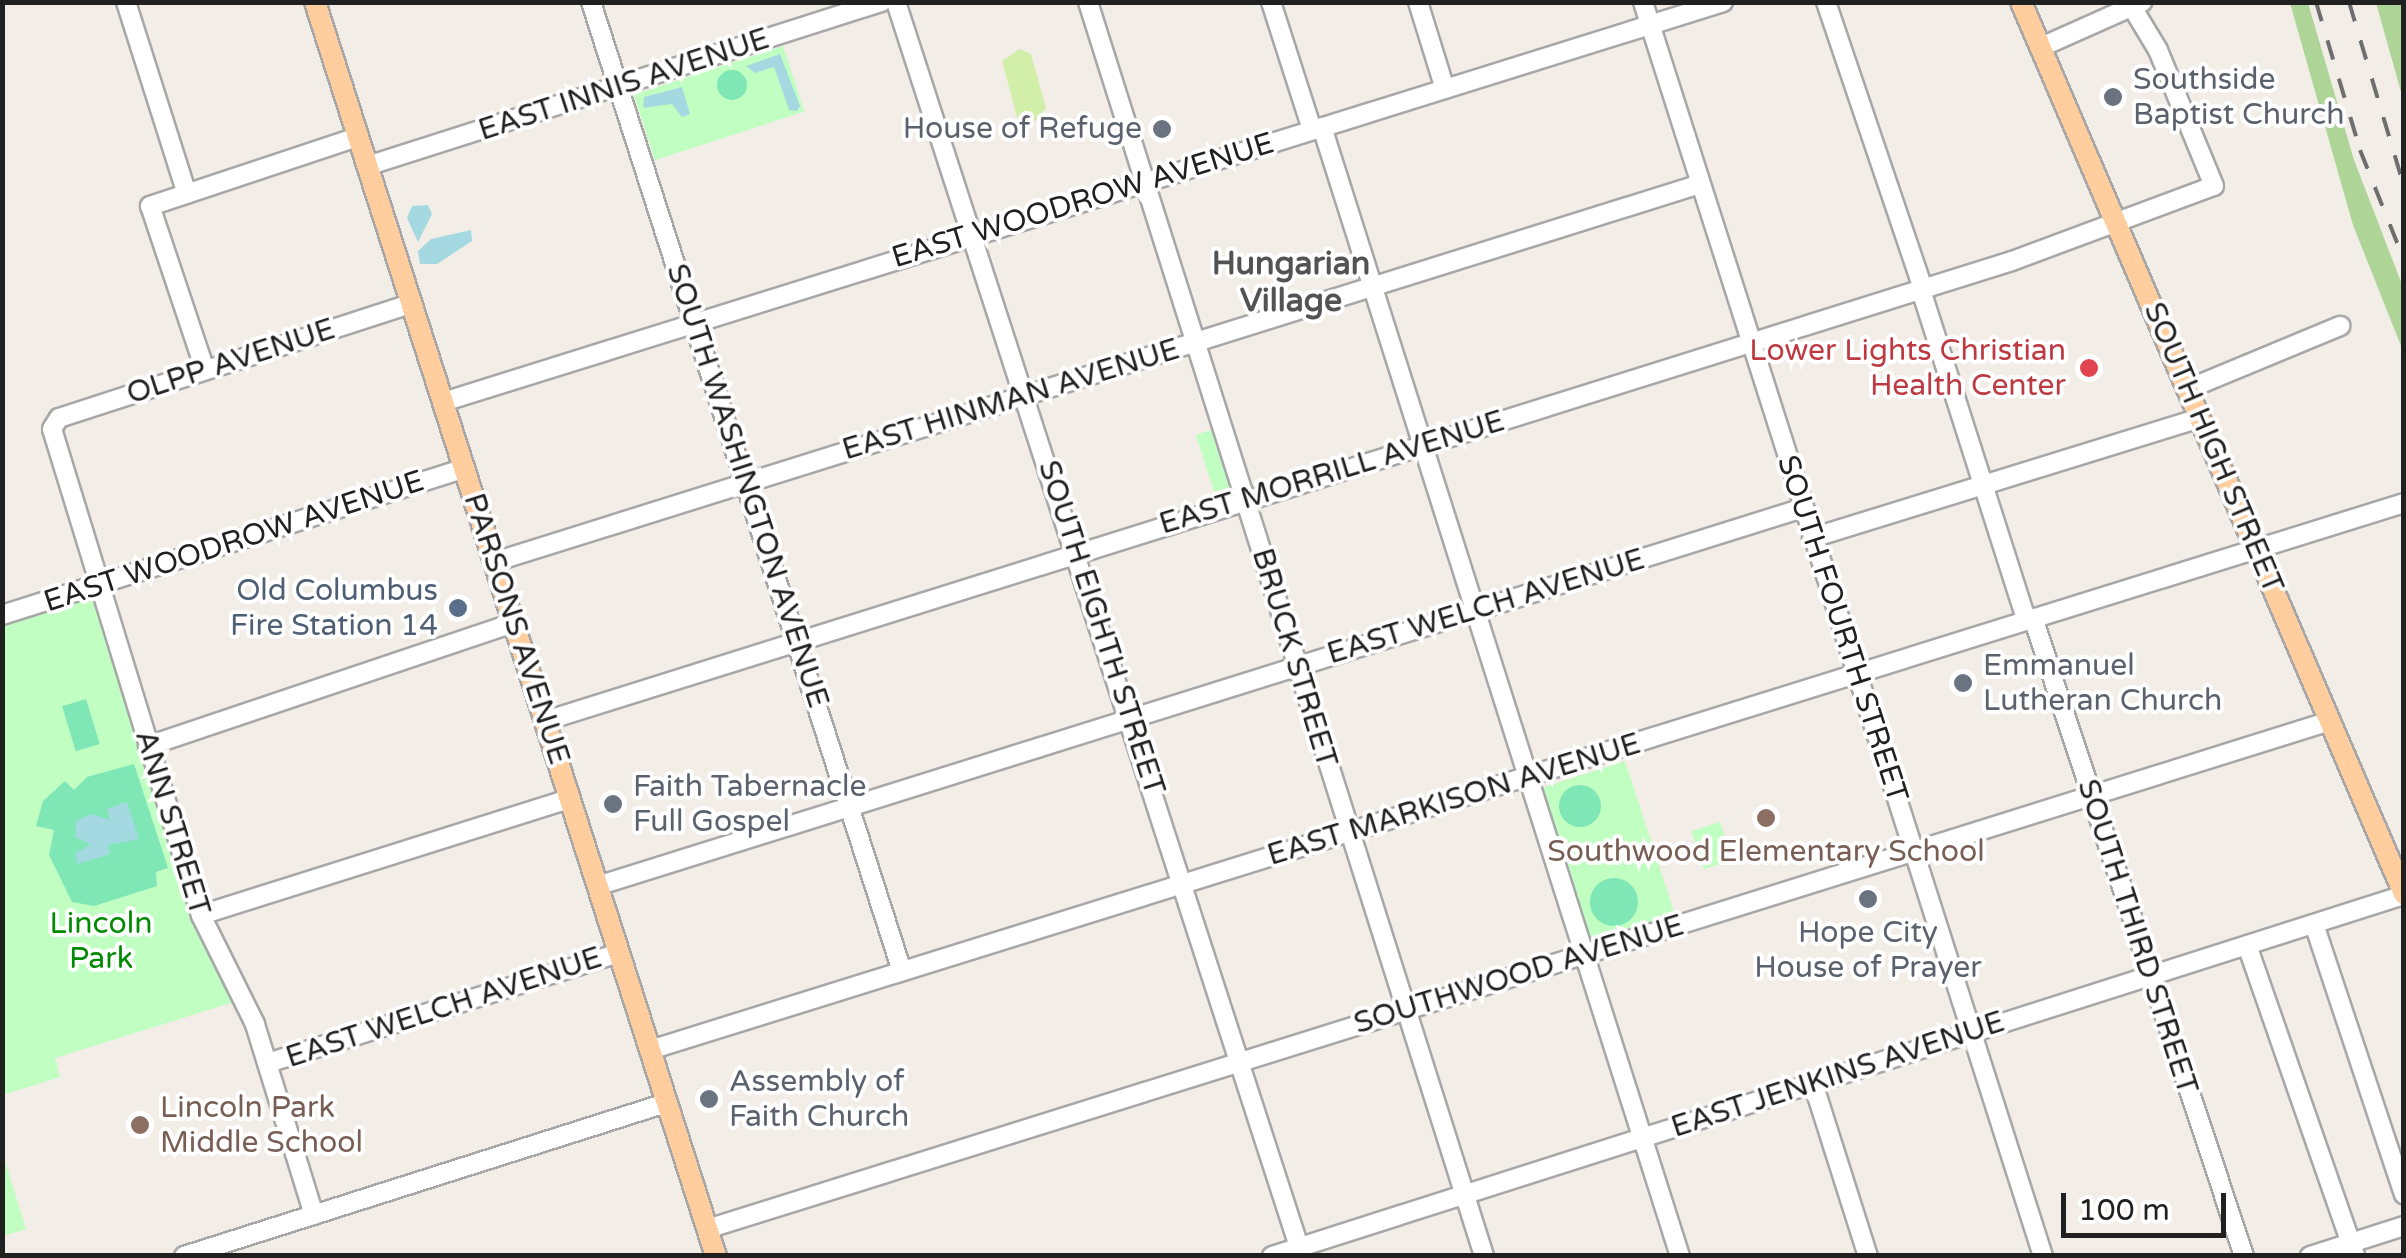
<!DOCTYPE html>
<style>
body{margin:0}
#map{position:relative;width:2406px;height:1258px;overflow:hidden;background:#f2ede6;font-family:"Varela Round",sans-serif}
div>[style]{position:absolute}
.grass>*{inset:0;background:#d1efa9}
.forest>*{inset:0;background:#aed498}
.park>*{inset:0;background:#c1fec1;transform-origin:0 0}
.pitch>*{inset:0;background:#7fe6b6;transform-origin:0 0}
.round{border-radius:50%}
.water>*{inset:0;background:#a4d9e2}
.roads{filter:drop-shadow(2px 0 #a7a7a7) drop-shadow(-2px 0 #a7a7a7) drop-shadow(0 2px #a7a7a7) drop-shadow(0 -2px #a7a7a7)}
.minor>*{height:18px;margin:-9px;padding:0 9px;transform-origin:9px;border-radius:9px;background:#fff}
.major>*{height:20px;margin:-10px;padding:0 10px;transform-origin:10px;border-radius:10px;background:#ffcd9e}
.rail>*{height:4px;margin-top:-2px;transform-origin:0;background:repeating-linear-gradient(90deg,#6e6e6e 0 20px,transparent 0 40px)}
.dots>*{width:28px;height:28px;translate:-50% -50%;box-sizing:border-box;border:5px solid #fff;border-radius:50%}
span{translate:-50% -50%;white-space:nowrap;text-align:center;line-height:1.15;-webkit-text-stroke:8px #fff;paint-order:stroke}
.worship-label{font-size:30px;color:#5b616d}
.left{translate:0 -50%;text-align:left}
.right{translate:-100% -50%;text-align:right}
.street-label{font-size:30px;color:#202020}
.health-label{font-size:30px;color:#be3a42}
.service-label{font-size:30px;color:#4e5e75}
.education-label{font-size:30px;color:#785e54}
.park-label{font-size:30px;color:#038a04}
.neighbourhood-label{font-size:32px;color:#535353;font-weight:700}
.frame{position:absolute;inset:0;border:5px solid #202020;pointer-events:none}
.scale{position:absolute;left:2061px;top:1193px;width:165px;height:45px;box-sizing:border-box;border:5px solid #202020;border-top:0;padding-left:12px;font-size:30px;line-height:35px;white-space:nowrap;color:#202020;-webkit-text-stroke:8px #fff;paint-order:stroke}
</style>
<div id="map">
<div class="grass">
<div style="clip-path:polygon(1020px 49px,1031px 54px,1046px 108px,1037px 120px,1024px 122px,1017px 117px,1002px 61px)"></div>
</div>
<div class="forest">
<div style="clip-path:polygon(2290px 3px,2308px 3px,2354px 160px,2403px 287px,2403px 351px,2353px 225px)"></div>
<div style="clip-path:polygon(2376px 3px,2403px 3px,2403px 99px)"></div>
</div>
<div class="park">
<div style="left:783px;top:46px;width:69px;height:157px;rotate:72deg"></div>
<div style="left:1211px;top:430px;width:66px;height:16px;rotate:72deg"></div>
<div style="clip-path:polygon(95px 595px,204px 946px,234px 1002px,55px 1058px,60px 1077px,3px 1095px,3px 624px)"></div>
<div style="left:1625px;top:761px;width:162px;height:91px;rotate:72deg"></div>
<div style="left:1720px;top:822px;width:40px;height:30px;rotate:72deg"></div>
<div style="clip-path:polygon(3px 1155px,26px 1229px,3px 1236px,2px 1236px)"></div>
</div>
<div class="pitch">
<div class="round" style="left:717px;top:70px;width:30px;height:30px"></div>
<div style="left:86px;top:699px;width:47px;height:25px;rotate:73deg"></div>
<div style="clip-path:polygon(134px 764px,168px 868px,156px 872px,157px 886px,94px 906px,72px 902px,49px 855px,54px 830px,36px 826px,43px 801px,65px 781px,74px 790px,87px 777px)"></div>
<div class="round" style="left:1559px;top:785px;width:42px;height:42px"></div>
<div class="round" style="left:1590px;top:878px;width:48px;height:48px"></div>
</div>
<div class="water">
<div style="clip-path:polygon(780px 54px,800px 106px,797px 111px,789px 110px,774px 67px,755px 73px,746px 66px)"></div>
<div style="clip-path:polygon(682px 87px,690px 114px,682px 117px,672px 104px,643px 108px,644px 97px)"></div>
<div style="clip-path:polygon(412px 206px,428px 205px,432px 214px,418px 242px,407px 218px)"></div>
<div style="clip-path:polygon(471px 230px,472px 241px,437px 264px,420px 264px,418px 251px,431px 239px)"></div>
<div style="clip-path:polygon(127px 802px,139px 839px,108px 845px,110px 854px,78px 864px,75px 853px,91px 845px,75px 837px,76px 821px,91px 814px,110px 820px,107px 809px)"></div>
</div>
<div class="roads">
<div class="minor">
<div style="left:126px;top:2px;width:201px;rotate:72.4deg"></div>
<div style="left:591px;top:2px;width:1018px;rotate:72.21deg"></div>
<div style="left:896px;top:2px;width:1318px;rotate:72.06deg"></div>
<div style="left:1088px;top:2px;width:1315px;rotate:72.47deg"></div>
<div style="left:1271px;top:2px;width:134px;rotate:72.2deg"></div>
<div style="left:1418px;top:2px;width:91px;rotate:72.8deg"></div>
<div style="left:1643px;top:2px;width:1316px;rotate:72.31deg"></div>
<div style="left:1826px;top:2px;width:303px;rotate:71.3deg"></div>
<div style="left:2041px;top:47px;width:111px;rotate:-24deg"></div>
<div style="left:1322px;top:127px;width:1184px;rotate:72.41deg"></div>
<div style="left:367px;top:166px;width:540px;rotate:-17.7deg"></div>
<div style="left:1921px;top:290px;width:346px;rotate:72.3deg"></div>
<div style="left:205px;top:370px;width:173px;rotate:-108.5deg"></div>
<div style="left:150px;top:206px;width:219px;rotate:-18.4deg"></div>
<div style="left:2188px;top:389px;width:165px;rotate:-22.5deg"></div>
<div style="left:443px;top:402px;width:1341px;rotate:-17.35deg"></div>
<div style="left:1812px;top:538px;width:406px;rotate:-17.2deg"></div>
<div style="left:494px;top:562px;width:1264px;rotate:-17.4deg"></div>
<div style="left:2px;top:615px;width:486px;rotate:-17.6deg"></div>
<div style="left:2033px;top:618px;width:672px;rotate:71.7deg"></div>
<div style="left:545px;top:721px;width:1537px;rotate:-17.41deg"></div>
<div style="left:2012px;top:261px;width:215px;rotate:-20.4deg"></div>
<div style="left:2214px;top:186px;width:147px;rotate:-112.4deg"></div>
<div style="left:2158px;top:50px;width:56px;rotate:-121.1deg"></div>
<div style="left:148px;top:746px;width:385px;rotate:-18.6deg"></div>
<div style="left:597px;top:886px;width:1264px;rotate:-17.4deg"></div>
<div style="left:201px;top:915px;width:387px;rotate:-17.5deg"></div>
<div style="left:2314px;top:924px;width:285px;rotate:71.6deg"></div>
<div style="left:2247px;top:945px;width:329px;rotate:70.8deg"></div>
<div style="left:650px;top:1050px;width:1837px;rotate:-17.32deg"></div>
<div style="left:268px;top:1063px;width:368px;rotate:-17.4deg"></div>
<div style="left:1813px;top:1083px;width:182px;rotate:72.4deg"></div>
<div style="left:314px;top:1215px;width:200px;rotate:-107.2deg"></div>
<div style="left:255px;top:1024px;width:122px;rotate:-116.4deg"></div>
<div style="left:201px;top:915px;width:508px;rotate:-107.04deg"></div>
<div style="left:52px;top:429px;width:13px;rotate:-58deg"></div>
<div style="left:59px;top:418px;width:371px;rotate:-18deg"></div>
<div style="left:707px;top:1229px;width:1701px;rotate:-17.38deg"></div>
<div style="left:184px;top:1256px;width:506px;rotate:-17.61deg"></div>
<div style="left:1272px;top:1256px;width:1188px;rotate:-17.69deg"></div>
<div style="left:2310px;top:1256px;width:99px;rotate:-17.7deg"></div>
</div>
<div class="major">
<div style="left:315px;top:2px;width:1317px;rotate:72.27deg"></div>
<div style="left:2021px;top:2px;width:971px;rotate:66.76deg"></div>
</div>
</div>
<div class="rail">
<div style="left:2316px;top:2px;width:154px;rotate:73.4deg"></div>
<div style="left:2360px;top:150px;width:118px;rotate:68.2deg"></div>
<div style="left:2349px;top:2px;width:192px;rotate:73.4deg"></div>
</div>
<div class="dots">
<div style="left:2113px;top:97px;background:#6b7280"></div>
<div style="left:1162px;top:129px;background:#6b7280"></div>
<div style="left:2089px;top:368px;background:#e0444e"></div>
<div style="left:458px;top:608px;background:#5c6f8a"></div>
<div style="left:1963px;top:683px;background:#6b7280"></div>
<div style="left:613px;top:804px;background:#6b7280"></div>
<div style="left:1766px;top:818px;background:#8d6e63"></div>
<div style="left:1868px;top:899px;background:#6b7280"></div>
<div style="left:709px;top:1099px;background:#6b7280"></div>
<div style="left:140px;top:1125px;background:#8d6e63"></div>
</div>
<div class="worship-label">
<span class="left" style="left:2133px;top:97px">Southside<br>Baptist Church</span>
<span class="right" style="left:1142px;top:129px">House of Refuge</span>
<span class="left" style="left:1983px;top:683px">Emmanuel<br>Lutheran Church</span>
<span class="left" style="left:633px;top:804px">Faith Tabernacle<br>Full Gospel</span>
<span style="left:1868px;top:950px">Hope City<br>House of Prayer</span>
<span class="left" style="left:729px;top:1099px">Assembly of<br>Faith Church</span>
</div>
<div class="street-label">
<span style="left:624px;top:85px;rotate:-18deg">EAST INNIS AVENUE</span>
<span style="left:1083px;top:201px;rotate:-17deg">EAST WOODROW AVENUE</span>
<span style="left:231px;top:362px;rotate:-18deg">OLPP AVENUE</span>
<span style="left:1011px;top:400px;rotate:-17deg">EAST HINMAN AVENUE</span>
<span style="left:2213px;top:448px;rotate:67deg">SOUTH HIGH STREET</span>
<span style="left:1332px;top:473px;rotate:-17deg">EAST MORRILL AVENUE</span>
<span style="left:747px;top:486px;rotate:72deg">SOUTH WASHINGTON AVENUE</span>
<span style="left:234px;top:542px;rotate:-18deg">EAST WOODROW AVENUE</span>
<span style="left:1486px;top:607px;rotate:-17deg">EAST WELCH AVENUE</span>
<span style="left:1101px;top:628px;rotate:72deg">SOUTH EIGHTH STREET</span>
<span style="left:516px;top:629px;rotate:72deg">PARSONS AVENUE</span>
<span style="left:1842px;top:629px;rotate:72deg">SOUTH FOURTH STREET</span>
<span style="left:1294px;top:658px;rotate:73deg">BRUCK STREET</span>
<span style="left:1454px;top:800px;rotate:-17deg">EAST MARKISON AVENUE</span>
<span style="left:172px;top:823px;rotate:73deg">ANN STREET</span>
<span style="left:2137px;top:937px;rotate:72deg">SOUTH THIRD STREET</span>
<span style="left:1519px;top:975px;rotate:-17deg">SOUTHWOOD AVENUE</span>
<span style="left:444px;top:1008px;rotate:-18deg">EAST WELCH AVENUE</span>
<span style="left:1838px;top:1075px;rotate:-18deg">EAST JENKINS AVENUE</span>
</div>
<div class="health-label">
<span class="right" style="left:2066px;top:368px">Lower Lights Christian<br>Health Center</span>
</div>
<div class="service-label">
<span class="right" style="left:438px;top:608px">Old Columbus<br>Fire Station 14</span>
</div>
<div class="education-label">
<span style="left:1766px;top:852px">Southwood Elementary School</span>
<span class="left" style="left:160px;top:1125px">Lincoln Park<br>Middle School</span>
</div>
<div class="park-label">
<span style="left:101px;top:941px">Lincoln<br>Park</span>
</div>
<div class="neighbourhood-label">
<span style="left:1291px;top:283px">Hungarian<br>Village</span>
</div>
<div class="frame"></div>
<div class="scale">100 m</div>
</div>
